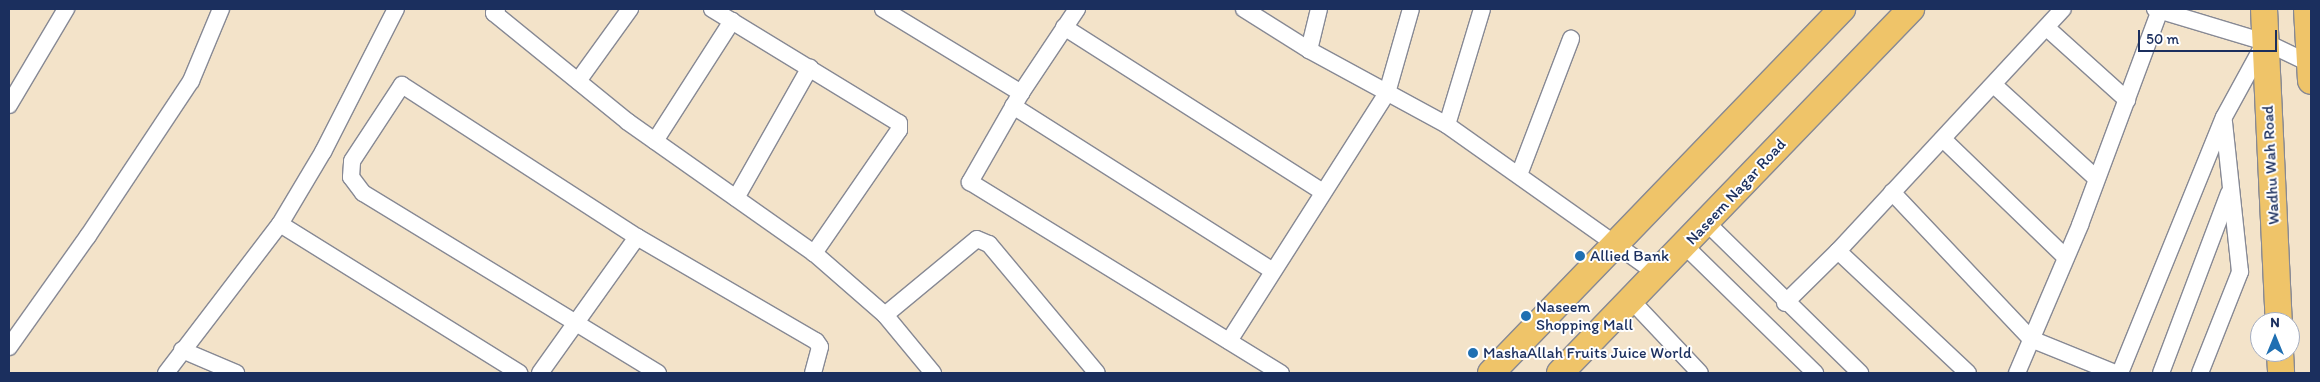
<!DOCTYPE html>
<style>
body{margin:0}
#map{position:relative;width:2320px;height:382px;overflow:hidden;background:#f3e3c9;font-family:Itim,sans-serif}
div>[style]{position:absolute}
.roads{filter:drop-shadow(1px 0 #878994) drop-shadow(-1px 0 #878994) drop-shadow(0 1px #878994) drop-shadow(0 -1px #878994)}
.minor>*{height:16px;margin:-8px;padding:0 8px;transform-origin:8px;border-radius:8px;background:#fff}
.primary>*{height:26px;margin:-13px;padding:0 13px;transform-origin:13px;border-radius:13px;background:#efc469}
.dots>*{width:14px;height:14px;translate:-50% -50%;box-sizing:border-box;border:2px solid #fff;border-radius:50%}
span{translate:-50% -50%;white-space:nowrap;text-align:center;line-height:1.15;-webkit-text-stroke:4px #fff;paint-order:stroke}
.street-label{font-size:16px;color:#1b2f5e}
.poi-label{font-size:16px;color:#1b2f5e}
.left{translate:0 -50%;text-align:left}
.frame{position:absolute;inset:0;border:10px solid #1b2f5e;pointer-events:none}
.north{position:absolute;left:2250px;top:312px;width:50px;height:50px;box-sizing:border-box;background:#fff;border:1px solid #a4acbf;border-radius:50%;rotate:0deg;font-size:14px;font-weight:700;line-height:20px;text-align:center;color:#1b2f5e}
.north::after{content:'';display:block;margin:auto;width:18px;height:22px;background:#1f6fb2;clip-path:polygon(50% 0,100% 100%,50% 72%,0 100%)}
.scale{position:absolute;left:2138px;top:30px;width:139px;height:22px;box-sizing:border-box;border:2px solid #1b2f5e;border-top:0;padding-left:6px;font-size:15px;line-height:18px;white-space:nowrap;color:#1b2f5e;-webkit-text-stroke:4px #fff;paint-order:stroke}
</style>
<div id="map">
<div class="roads">
<div class="minor">
<div style="left:497px;top:9px;width:5px;rotate:127deg"></div>
<div style="left:494px;top:13px;width:173px;rotate:39.1deg"></div>
<div style="left:628px;top:122px;width:228px;rotate:35.2deg"></div>
<div style="left:814px;top:253px;width:94px;rotate:41.1deg"></div>
<div style="left:712px;top:9px;width:219px;rotate:31.4deg"></div>
<div style="left:899px;top:123px;width:7px;rotate:90deg"></div>
<div style="left:899px;top:130px;width:150px;rotate:124.6deg"></div>
<div style="left:883px;top:9px;width:162px;rotate:31.3deg"></div>
<div style="left:1077px;top:9px;width:101px;rotate:123.7deg"></div>
<div style="left:1021px;top:93px;width:103px;rotate:119.8deg"></div>
<div style="left:970px;top:182px;width:365px;rotate:31.6deg"></div>
<div style="left:1244px;top:9px;width:77px;rotate:32.2deg"></div>
<div style="left:1309px;top:50px;width:157px;rotate:28.5deg"></div>
<div style="left:1447px;top:125px;width:255px;rotate:35.3deg"></div>
<div style="left:2155px;top:9px;width:115px;rotate:16.7deg"></div>
<div style="left:2265px;top:42px;width:51px;rotate:25.6deg"></div>
<div style="left:1064px;top:27px;width:307px;rotate:32.5deg"></div>
<div style="left:2047px;top:28px;width:108px;rotate:42deg"></div>
<div style="left:1309px;top:50px;width:42px;rotate:-76.3deg"></div>
<div style="left:578px;top:81px;width:89px;rotate:-54.2deg"></div>
<div style="left:1994px;top:85px;width:139px;rotate:42.4deg"></div>
<div style="left:9px;top:105px;width:112px;rotate:-59.3deg"></div>
<div style="left:1013px;top:106px;width:308px;rotate:32.4deg"></div>
<div style="left:1447px;top:125px;width:121px;rotate:-73.2deg"></div>
<div style="left:1943px;top:139px;width:170px;rotate:44deg"></div>
<div style="left:655px;top:141px;width:143px;rotate:-57.3deg"></div>
<div style="left:1519px;top:175px;width:146px;rotate:-69.1deg"></div>
<div style="left:1892px;top:192px;width:202px;rotate:46.6deg"></div>
<div style="left:2031px;top:339px;width:91px;rotate:22deg"></div>
<div style="left:736px;top:198px;width:150px;rotate:-60.5deg"></div>
<div style="left:1706px;top:222px;width:216px;rotate:44.4deg"></div>
<div style="left:280px;top:224px;width:282px;rotate:31.9deg"></div>
<div style="left:1685px;top:246px;width:182px;rotate:44.3deg"></div>
<div style="left:1838px;top:251px;width:178px;rotate:43.2deg"></div>
<div style="left:1631px;top:300px;width:100px;rotate:46.6deg"></div>
<div style="left:1785px;top:303px;width:74px;rotate:-44.5deg"></div>
<div style="left:1838px;top:251px;width:330px;rotate:-47.1deg"></div>
<div style="left:1229px;top:341px;width:294px;rotate:-57.5deg"></div>
<div style="left:1387px;top:93px;width:87px;rotate:-74.1deg"></div>
<div style="left:9px;top:347px;width:136px;rotate:-54.6deg"></div>
<div style="left:88px;top:236px;width:186px;rotate:-56.4deg"></div>
<div style="left:191px;top:81px;width:78px;rotate:-67.4deg"></div>
<div style="left:182px;top:350px;width:59px;rotate:23.1deg"></div>
<div style="left:166px;top:373px;width:188px;rotate:-52.6deg"></div>
<div style="left:280px;top:224px;width:84px;rotate:-59.2deg"></div>
<div style="left:323px;top:152px;width:161px;rotate:-63deg"></div>
<div style="left:540px;top:373px;width:167px;rotate:-54.5deg"></div>
<div style="left:658px;top:373px;width:346px;rotate:-148.6deg"></div>
<div style="left:363px;top:193px;width:20px;rotate:-127deg"></div>
<div style="left:351px;top:177px;width:16px;rotate:-86deg"></div>
<div style="left:352px;top:161px;width:91px;rotate:-56.7deg"></div>
<div style="left:402px;top:85px;width:280px;rotate:32.9deg"></div>
<div style="left:637px;top:237px;width:207px;rotate:30.2deg"></div>
<div style="left:816px;top:341px;width:7px;rotate:56deg"></div>
<div style="left:820px;top:347px;width:27px;rotate:105deg"></div>
<div style="left:933px;top:373px;width:75px;rotate:-129.6deg"></div>
<div style="left:885px;top:315px;width:119px;rotate:-39.6deg"></div>
<div style="left:977px;top:239px;width:13px;rotate:23deg"></div>
<div style="left:989px;top:244px;width:168px;rotate:50.1deg"></div>
<div style="left:2017px;top:373px;width:161px;rotate:-66.9deg"></div>
<div style="left:2080px;top:225px;width:229px;rotate:-69.6deg"></div>
<div style="left:2120px;top:373px;width:276px;rotate:-67.9deg"></div>
<div style="left:2224px;top:117px;width:83px;rotate:-61.3deg"></div>
<div style="left:2161px;top:373px;width:192px;rotate:-69.3deg"></div>
<div style="left:2200px;top:373px;width:109px;rotate:-68.4deg"></div>
<div style="left:2240px;top:272px;width:151px;rotate:-96.1deg"></div>
</div>
<div class="primary">
<div style="left:2264px;top:9px;width:313px;rotate:87.3deg"></div>
<div style="left:2307px;top:9px;width:72px;rotate:86.8deg"></div>
<div style="left:2280px;top:352px;width:21px;rotate:87deg"></div>
<div style="left:1491px;top:373px;width:506px;rotate:-46.04deg"></div>
<div style="left:1560px;top:373px;width:506px;rotate:-46.04deg"></div>
</div>
</div>
<div class="dots">
<div style="left:1580px;top:256px;background:#1f6fb2"></div>
<div style="left:1526px;top:316px;background:#1f6fb2"></div>
<div style="left:1473px;top:353px;background:#1f6fb2"></div>
</div>
<div class="street-label">
<span style="left:2271px;top:165px;rotate:-93deg">Wadhu Wah Road</span>
<span style="left:1736px;top:192px;rotate:-47deg">Naseem Nagar Road</span>
</div>
<div class="poi-label">
<span class="left" style="left:1590px;top:256px">Allied Bank</span>
<span class="left" style="left:1536px;top:316px">Naseem<br>Shopping Mall</span>
<span class="left" style="left:1483px;top:353px">MashaAllah Fruits Juice World</span>
</div>
<div class="frame"></div>
<div class="north">N</div>
<div class="scale">50 m</div>
</div>
